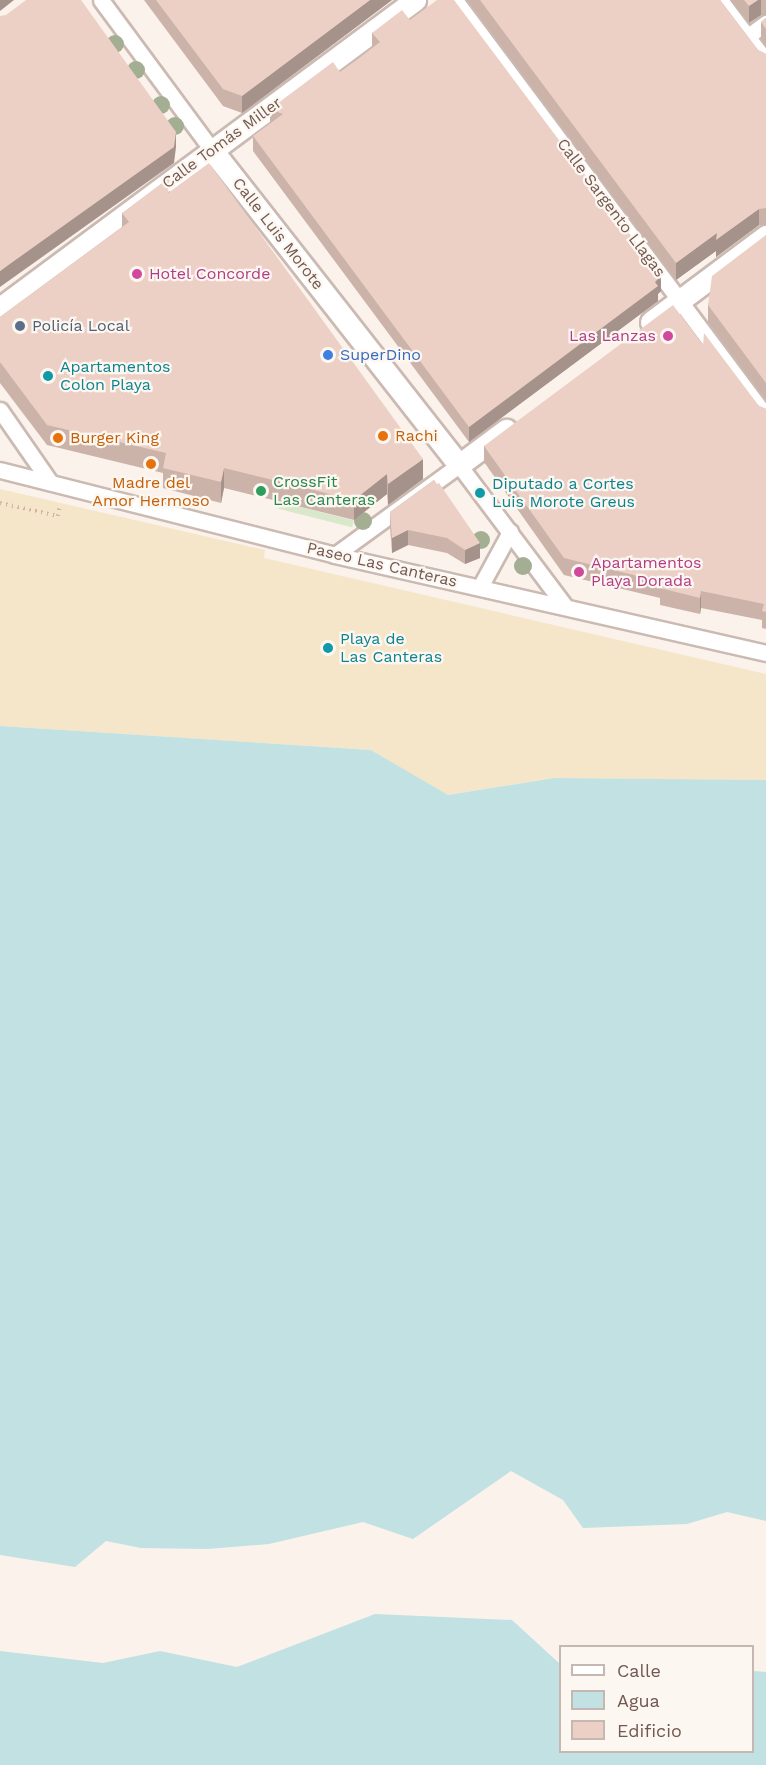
<!DOCTYPE html>
<meta charset="utf-8">
<style>
body{margin:0}
#map{position:relative;width:766px;height:1765px;overflow:hidden;background:#faf2eb;font-family:"Work Sans",sans-serif}
div>[style]{position:absolute}
.green>*{inset:0;background:#d9e7ca;transform-origin:0 0}
.sand>*{inset:0;background:#f5e6ca}
.water>*{inset:0;background:#c1e1e2}
.path>*{height:4px;margin-top:-2px;transform-origin:0;background:repeating-linear-gradient(90deg,#d2b3a8 0 1.5px,transparent 0 6px)}
.roads{filter:drop-shadow(2px 0 #cbbab2) drop-shadow(-2px 0 #cbbab2) drop-shadow(0 2px #cbbab2) drop-shadow(0 -2px #cbbab2)}
.pedestrian>*{height:15px;margin:-7.5px;padding:0 7.5px;transform-origin:7.5px;border-radius:7.5px;background:#fff}
.minor>*{height:21px;margin:-10.5px;padding:0 10.5px;transform-origin:10.5px;border-radius:10.5px;background:#fff}
.trees>*{width:18px;height:18px;margin:-9px;border-radius:50%;background:#a4ae92}
.wall>*{inset:0;background:#cbb3aa}
.shaded-wall>*{inset:0;background:#a5928b}
.building>*{inset:0;background:#ecd0c6}
.dots>*{width:16px;height:16px;translate:-50% -50%;box-sizing:border-box;border:3px solid #fdf7f1;border-radius:50%}
span{translate:-50% -50%;white-space:nowrap;text-align:center;line-height:1.15;-webkit-text-stroke:4.5px #fdf7f1;paint-order:stroke}
.street-label{font-size:16px;color:#725851}
.hotel-label{font-size:16px;color:#b23c85}
.left{translate:0 -50%;text-align:left}
.right{translate:-100% -50%;text-align:right}
.service-label{font-size:16px;color:#4e5e75}
.shop-label{font-size:16px;color:#366cbe}
.culture-label{font-size:16px;color:#0d838f}
.food-label{font-size:16px;color:#c56008}
.leisure-label{font-size:16px;color:#27864d}
.legend{position:absolute;left:559px;top:1645px;width:195px;height:108px;box-sizing:border-box;background:#fdf7f1;border:2px solid #c5b7b1;margin:0;padding:8px 10px;list-style:none;font-size:18px;color:#725851}
.legend li{display:flex;align-items:center;gap:12px;height:30px}
.legend b{width:30px;border:2px solid #c5b7b1}
</style>
<div id="map">
<div class="green">
<div style="left:280px;top:502px;width:76px;height:7px;rotate:14deg"></div>
</div>
<div class="sand">
<div style="clip-path:polygon(0 489px,265px 550px,264px 558px,766px 674px,766px 780px,554px 778px,447px 795px,371px 750px,0 726px)"></div>
</div>
<div class="water">
<div style="clip-path:polygon(0 726px,371px 750px,448px 795px,554px 778px,766px 780px,766px 1521px,727px 1512px,687px 1524px,583px 1528px,563px 1500px,511px 1471px,413px 1539px,363px 1522px,269px 1544px,207px 1549px,141px 1548px,106px 1541px,75px 1567px,0 1555px)"></div>
<div style="clip-path:polygon(375px 1614px,512px 1620px,560px 1664px,560px 1752px,752px 1752px,753px 1671px,766px 1672px,766px 1765px,0 1765px,0 1651px,103px 1663px,160px 1651px,237px 1667px)"></div>
</div>
<div class="path">
<div style="left:0;top:503px;width:59px;rotate:12.6deg"></div>
<div style="left:58px;top:516px;width:10px;rotate:-79deg"></div>
</div>
<div class="roads">
<div class="pedestrian">
<div style="left:101px;top:0;width:187px;rotate:53.5deg"></div>
<div style="left:455px;top:0;width:519px;rotate:53.22deg"></div>
<div style="left:720px;top:0;width:76px;rotate:53deg"></div>
<div style="left:748px;top:36px;width:22px;rotate:-36deg"></div>
<div style="left:0;top:410px;width:88px;rotate:55.2deg"></div>
<div style="left:0;top:470px;width:346px;rotate:14.2deg"></div>
<div style="left:335px;top:555px;width:442px;rotate:12.8deg"></div>
<div style="left:335px;top:555px;width:153px;rotate:-36deg"></div>
<div style="left:459px;top:465px;width:176px;rotate:53.1deg"></div>
<div style="left:480px;top:587px;width:63px;rotate:-61.4deg"></div>
</div>
<div class="minor">
<div style="left:212px;top:150px;width:400px;rotate:51.9deg"></div>
<div style="left:459px;top:465px;width:59px;rotate:-36.7deg"></div>
<div style="left:0;top:308px;width:517px;rotate:-36.58deg"></div>
<div style="left:651px;top:322px;width:144px;rotate:-36.8deg"></div>
</div>
</div>
<div class="trees">
<div style="left:115px;top:44px"></div>
<div style="left:136px;top:70px"></div>
<div style="left:161px;top:105px"></div>
<div style="left:175px;top:126px"></div>
<div style="left:363px;top:521px"></div>
<div style="left:481px;top:540px"></div>
<div style="left:523px;top:566px"></div>
</div>
<div class="wall">
<div style="clip-path:polygon(144px 0,392px 0,242px 113px,223px 106px)"></div>
<div style="clip-path:polygon(467px 0,720px 0,758px 50px,766px 54px,766px 225px,759px 225px,716px 257px,716px 251px,676px 280px)"></div>
<div style="clip-path:polygon(731px 0,766px 0,766px 15px,761px 15px,749px 23px)"></div>
<div style="clip-path:polygon(766px 18px,766px 46px,761px 38px,761px 22px)"></div>
<div style="clip-path:polygon(410px 20px,661px 291px,658px 294px,658px 301px,469px 442px,253px 151px,253px 136px,270px 123px,270px 109px,340px 72px,372px 48px,372px 33px)"></div>
<div style="clip-path:polygon(170px 191px,423px 479px,388px 505px,387px 494px,354px 520px,224px 488px,221px 503px,163px 488px,163px 473px,47px 445px,0 383px,0 317px,122px 227px,122px 213px)"></div>
<div style="clip-path:polygon(766px 235px,766px 400px,708px 322px,708px 305px)"></div>
<div style="clip-path:polygon(703px 345px,759px 406px,766px 409px,766px 629px,762px 628px,762px 620px,701px 608px,700px 614px,660px 605px,660px 598px,564px 575px,484px 462px,484px 446px)"></div>
<div style="clip-path:polygon(434px 480px,480px 558px,465px 564px,447px 553px,408px 545px,392px 553px,390px 527px,390px 512px)"></div>
</div>
<div class="shaded-wall">
<div style="clip-path:polygon(0 0,14px 0,0 11px)"></div>
<div style="clip-path:polygon(370px 0,392px 0,242px 113px,242px 96px)"></div>
<div style="clip-path:polygon(758px 0,761px 0,761px 15px,749px 23px,749px 6px)"></div>
<div style="clip-path:polygon(176px 132px,176px 147px,174px 163px,0 287px,0 271px)"></div>
<div style="clip-path:polygon(759px 209px,759px 225px,716px 257px,716px 251px,676px 280px,676px 263px,717px 233px)"></div>
<div style="clip-path:polygon(661px 276px,661px 291px,658px 294px,658px 301px,469px 442px,469px 427px)"></div>
<div style="clip-path:polygon(423px 459px,423px 479px,388px 505px,388px 484px)"></div>
<div style="clip-path:polygon(224px 468px,224px 488px,221px 503px,221px 482px)"></div>
<div style="clip-path:polygon(387px 474px,387px 494px,354px 520px,354px 500px)"></div>
<div style="clip-path:polygon(408px 530px,408px 545px,392px 553px,392px 538px)"></div>
<div style="clip-path:polygon(480px 543px,480px 558px,465px 564px,465px 550px)"></div>
<div style="clip-path:polygon(701px 591px,701px 608px,700px 614px,700px 598px)"></div>
</div>
<div class="building">
<div style="clip-path:polygon(26px 0,81px 0,176px 132px,174px 147px,0 271px,0 16px,6px 15px)"></div>
<div style="clip-path:polygon(156px 0,370px 0,242px 96px,223px 89px)"></div>
<div style="clip-path:polygon(437px 0,454px 0,661px 276px,655px 282px,658px 286px,469px 427px,253px 136px,283px 114px,270px 109px,333px 62px,340px 72px,358px 59px,380px 42px,372px 33px,402px 10px,410px 20px)"></div>
<div style="clip-path:polygon(480px 0,720px 0,758px 50px,766px 54px,766px 208px,759px 209px,716px 240px,717px 233px,676px 263px)"></div>
<div style="clip-path:polygon(744px 0,758px 0,749px 6px)"></div>
<div style="clip-path:polygon(766px 18px,766px 29px,761px 22px)"></div>
<div style="clip-path:polygon(209px 163px,423px 459px,388px 484px,387px 474px,354px 500px,224px 468px,221px 482px,163px 468px,166px 453px,47px 425px,0 362px,0 317px,129px 222px,122px 213px,170px 177px,168px 193px)"></div>
<div style="clip-path:polygon(766px 235px,766px 383px,708px 305px,712px 276px)"></div>
<div style="clip-path:polygon(673px 305px,703px 345px,704px 333px,759px 406px,766px 409px,766px 612px,762px 611px,764px 604px,701px 591px,700px 598px,660px 588px,662px 582px,564px 558px,484px 446px)"></div>
<div style="clip-path:polygon(434px 480px,437px 484px,439px 483px,480px 543px,465px 550px,447px 538px,408px 530px,392px 538px,390px 512px)"></div>
</div>
<div class="dots">
<div style="left:137px;top:274px;background:#d1479c"></div>
<div style="left:20px;top:326px;background:#5c6f8a"></div>
<div style="left:668px;top:336px;background:#d1479c"></div>
<div style="left:328px;top:355px;background:#3f7fe0"></div>
<div style="left:48px;top:376px;background:#0f9aa8"></div>
<div style="left:383px;top:436px;background:#e8710a"></div>
<div style="left:58px;top:438px;background:#e8710a"></div>
<div style="left:151px;top:464px;background:#e8710a"></div>
<div style="left:261px;top:491px;background:#2e9e5b"></div>
<div style="left:480px;top:493px;background:#0f9aa8"></div>
<div style="left:579px;top:572px;background:#d1479c"></div>
<div style="left:328px;top:648px;background:#0f9aa8"></div>
</div>
<div class="street-label">
<span style="left:222px;top:143px;rotate:-36deg">Calle Tomás Miller</span>
<span style="left:611px;top:208px;rotate:53deg">Calle Sargento Llagas</span>
<span style="left:278px;top:234px;rotate:52deg">Calle Luis Morote</span>
<span style="left:382px;top:565px;rotate:13deg">Paseo Las Canteras</span>
</div>
<div class="hotel-label">
<span class="left" style="left:149px;top:274px">Hotel Concorde</span>
<span class="right" style="left:656px;top:336px">Las Lanzas</span>
<span class="left" style="left:591px;top:572px">Apartamentos<br>Playa Dorada</span>
</div>
<div class="service-label">
<span class="left" style="left:32px;top:326px">Policía Local</span>
</div>
<div class="shop-label">
<span class="left" style="left:340px;top:355px">SuperDino</span>
</div>
<div class="culture-label">
<span class="left" style="left:60px;top:376px">Apartamentos<br>Colon Playa</span>
<span class="left" style="left:492px;top:493px">Diputado a Cortes<br>Luis Morote Greus</span>
<span class="left" style="left:340px;top:648px">Playa de<br>Las Canteras</span>
</div>
<div class="food-label">
<span class="left" style="left:395px;top:436px">Rachi</span>
<span class="left" style="left:70px;top:438px">Burger King</span>
<span style="left:151px;top:492px">Madre del<br>Amor Hermoso</span>
</div>
<div class="leisure-label">
<span class="left" style="left:273px;top:491px">CrossFit<br>Las Canteras</span>
</div>
<ul class="legend">
<li><b style="height:8px;background:#fff"></b>Calle</li>
<li><b style="height:16px;background:#c1e1e2"></b>Agua</li>
<li><b style="height:16px;background:#ecd0c6"></b>Edificio</li>
</ul>
</div>
